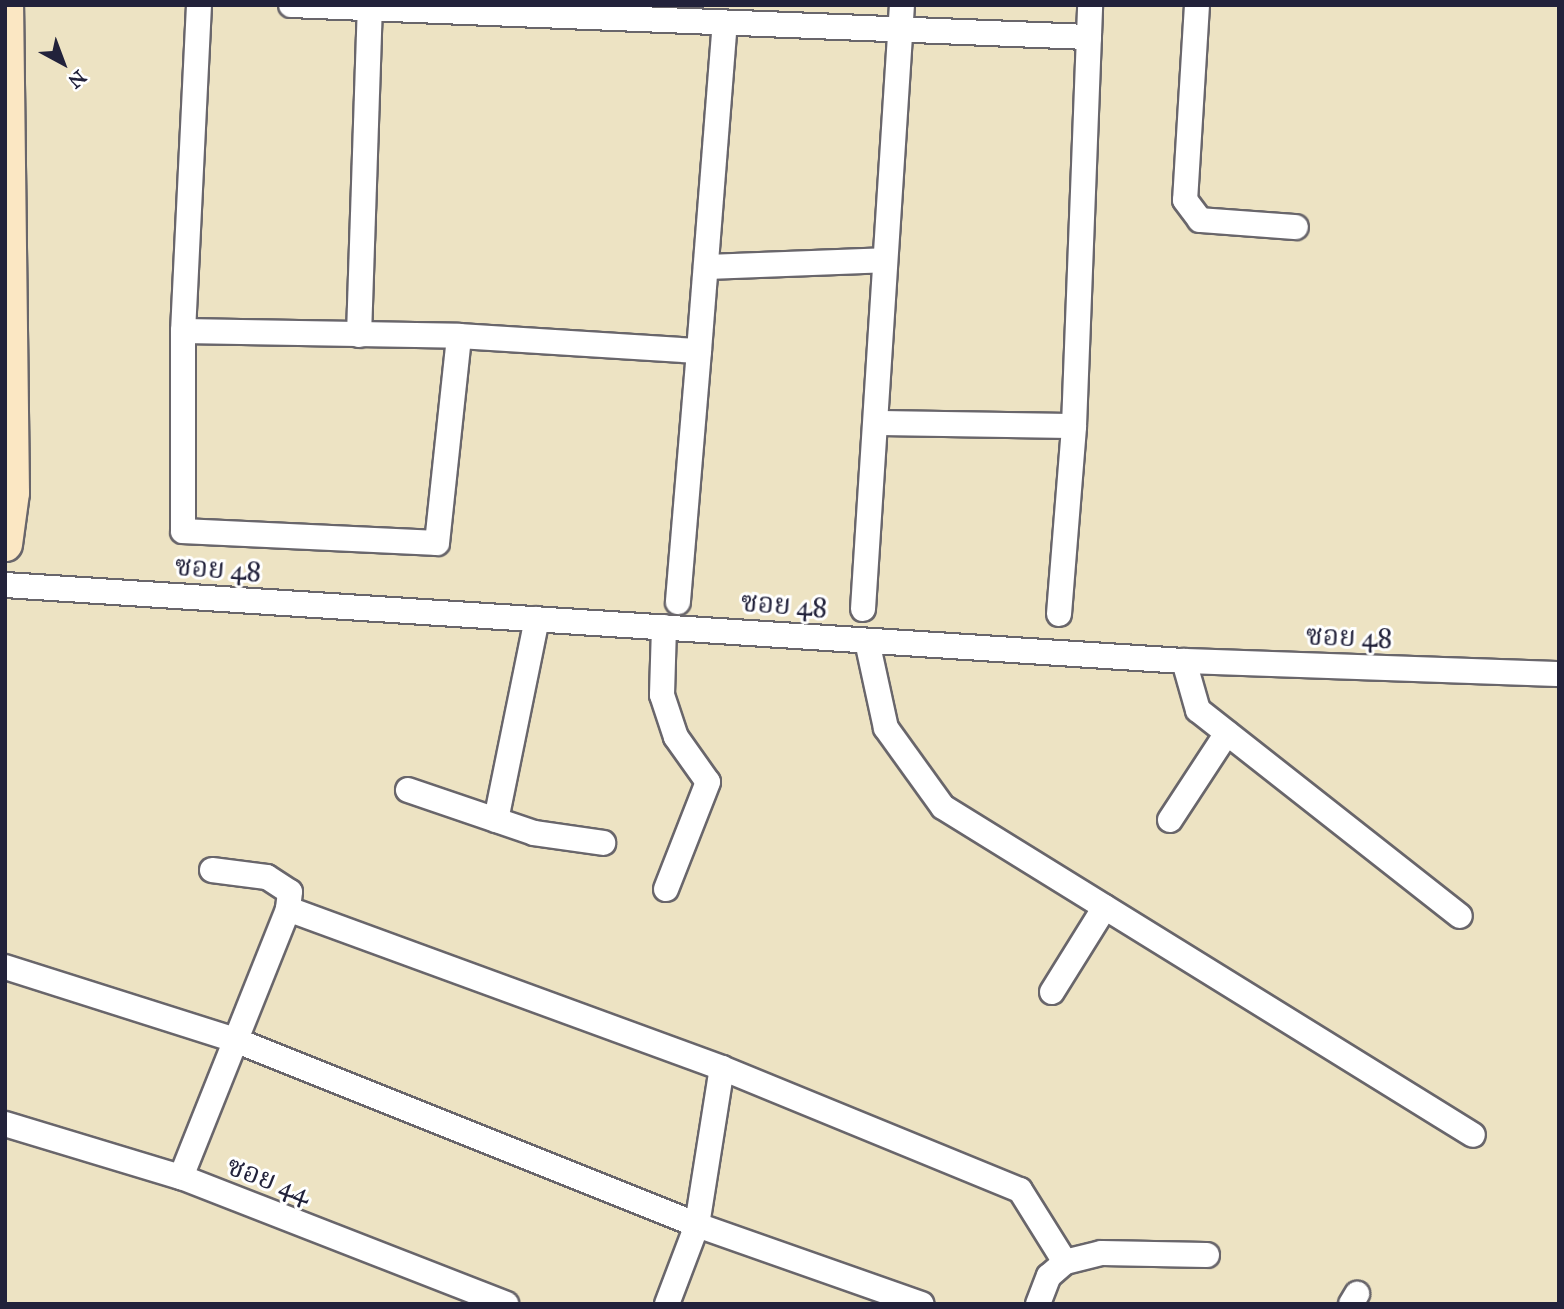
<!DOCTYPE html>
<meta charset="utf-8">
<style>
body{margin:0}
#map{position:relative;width:1564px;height:1309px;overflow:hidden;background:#ede3c3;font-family:"IM FELL Great Primer","Noto Serif Thai",serif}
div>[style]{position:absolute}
.roads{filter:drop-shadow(2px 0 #69666b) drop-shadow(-2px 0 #69666b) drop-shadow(0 2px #69666b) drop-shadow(0 -2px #69666b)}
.street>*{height:24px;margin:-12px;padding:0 12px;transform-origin:12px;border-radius:12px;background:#fff}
.secondary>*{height:33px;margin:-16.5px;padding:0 16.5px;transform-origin:16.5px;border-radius:16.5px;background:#fbe7c3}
span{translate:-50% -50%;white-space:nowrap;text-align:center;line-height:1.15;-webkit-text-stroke:6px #fff;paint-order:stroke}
.street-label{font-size:28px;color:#22223b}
.frame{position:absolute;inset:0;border:7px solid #22223b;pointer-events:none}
.north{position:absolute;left:28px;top:28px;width:70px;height:70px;-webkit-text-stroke:5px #fff;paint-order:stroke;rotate:139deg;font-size:19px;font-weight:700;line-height:28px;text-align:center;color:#22223b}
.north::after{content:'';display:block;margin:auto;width:24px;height:32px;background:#22223b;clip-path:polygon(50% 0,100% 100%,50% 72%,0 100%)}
</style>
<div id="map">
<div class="roads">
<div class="street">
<div style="left:199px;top:5px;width:326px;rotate:92.8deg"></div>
<div style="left:183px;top:331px;width:200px;rotate:90deg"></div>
<div style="left:183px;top:531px;width:254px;rotate:2.7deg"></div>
<div style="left:437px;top:543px;width:208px;rotate:-83.9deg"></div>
<div style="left:291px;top:5px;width:799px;rotate:2.3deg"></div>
<div style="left:1197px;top:5px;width:195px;rotate:93.5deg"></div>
<div style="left:1185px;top:200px;width:25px;rotate:53deg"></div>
<div style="left:1200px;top:220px;width:96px;rotate:4.2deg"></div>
<div style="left:706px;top:267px;width:179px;rotate:-2.2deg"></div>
<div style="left:183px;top:331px;width:276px;rotate:1deg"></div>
<div style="left:459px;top:336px;width:240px;rotate:3.6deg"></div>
<div style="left:699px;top:351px;width:252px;rotate:94.8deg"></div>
<div style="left:359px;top:335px;width:330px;rotate:-88.1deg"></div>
<div style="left:699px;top:351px;width:328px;rotate:-85.5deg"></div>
<div style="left:877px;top:423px;width:197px;rotate:0.9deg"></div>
<div style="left:5px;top:585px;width:1181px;rotate:3.69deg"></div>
<div style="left:1184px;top:661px;width:375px;rotate:2deg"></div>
<div style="left:863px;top:609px;width:605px;rotate:-86.31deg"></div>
<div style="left:1059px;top:614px;width:189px;rotate:-85.4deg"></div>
<div style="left:1074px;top:426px;width:421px;rotate:-87.8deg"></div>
<div style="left:664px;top:627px;width:68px;rotate:91.7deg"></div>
<div style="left:662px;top:695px;width:44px;rotate:71.6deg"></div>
<div style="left:676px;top:737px;width:55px;rotate:54.6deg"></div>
<div style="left:708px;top:782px;width:115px;rotate:111.4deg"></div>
<div style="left:867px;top:641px;width:89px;rotate:77.7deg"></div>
<div style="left:886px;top:728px;width:97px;rotate:54.2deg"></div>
<div style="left:943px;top:807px;width:623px;rotate:31.75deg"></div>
<div style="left:1184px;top:661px;width:51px;rotate:74.1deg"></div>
<div style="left:1198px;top:710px;width:333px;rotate:38.2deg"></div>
<div style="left:408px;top:790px;width:133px;rotate:18.8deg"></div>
<div style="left:534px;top:833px;width:70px;rotate:8.2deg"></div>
<div style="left:496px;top:820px;width:205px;rotate:-78.5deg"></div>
<div style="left:1170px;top:820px;width:104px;rotate:-56.8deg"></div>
<div style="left:212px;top:870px;width:55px;rotate:7.3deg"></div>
<div style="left:267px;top:877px;width:27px;rotate:33deg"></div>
<div style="left:290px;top:892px;width:17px;rotate:97deg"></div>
<div style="left:5px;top:967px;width:241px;rotate:17.6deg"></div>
<div style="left:235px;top:1040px;width:498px;rotate:21.8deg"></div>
<div style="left:697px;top:1225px;width:238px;rotate:19.4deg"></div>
<div style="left:1052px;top:992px;width:100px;rotate:-58.1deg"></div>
<div style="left:5px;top:1124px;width:184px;rotate:16.8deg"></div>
<div style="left:181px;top:1177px;width:349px;rotate:21.3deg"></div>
<div style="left:181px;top:1177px;width:289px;rotate:-68.2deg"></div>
<div style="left:288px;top:909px;width:462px;rotate:20.1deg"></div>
<div style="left:722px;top:1068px;width:322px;rotate:22.3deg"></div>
<div style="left:1020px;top:1190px;width:85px;rotate:58deg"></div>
<div style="left:667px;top:1304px;width:85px;rotate:-69.2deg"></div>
<div style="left:697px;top:1225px;width:159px;rotate:-81deg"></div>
<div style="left:1038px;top:1304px;width:30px;rotate:-69deg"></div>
<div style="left:1049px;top:1276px;width:21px;rotate:-41deg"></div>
<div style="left:1065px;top:1262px;width:37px;rotate:-14deg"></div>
<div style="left:1101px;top:1253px;width:106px;rotate:1.1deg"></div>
<div style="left:1351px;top:1304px;width:12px;rotate:-59deg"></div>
</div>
<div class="secondary">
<div style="left:5px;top:544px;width:52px;rotate:-82.3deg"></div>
<div style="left:12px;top:492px;width:487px;rotate:-90.7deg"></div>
</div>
</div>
<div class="street-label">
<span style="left:218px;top:569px;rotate:4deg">ซอย 48</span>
<span style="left:784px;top:605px;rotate:4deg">ซอย 48</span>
<span style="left:1349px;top:637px;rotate:2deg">ซอย 48</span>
<span style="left:269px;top:1180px;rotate:21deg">ซอย 44</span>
</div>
<div class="frame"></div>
<div class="north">N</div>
</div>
